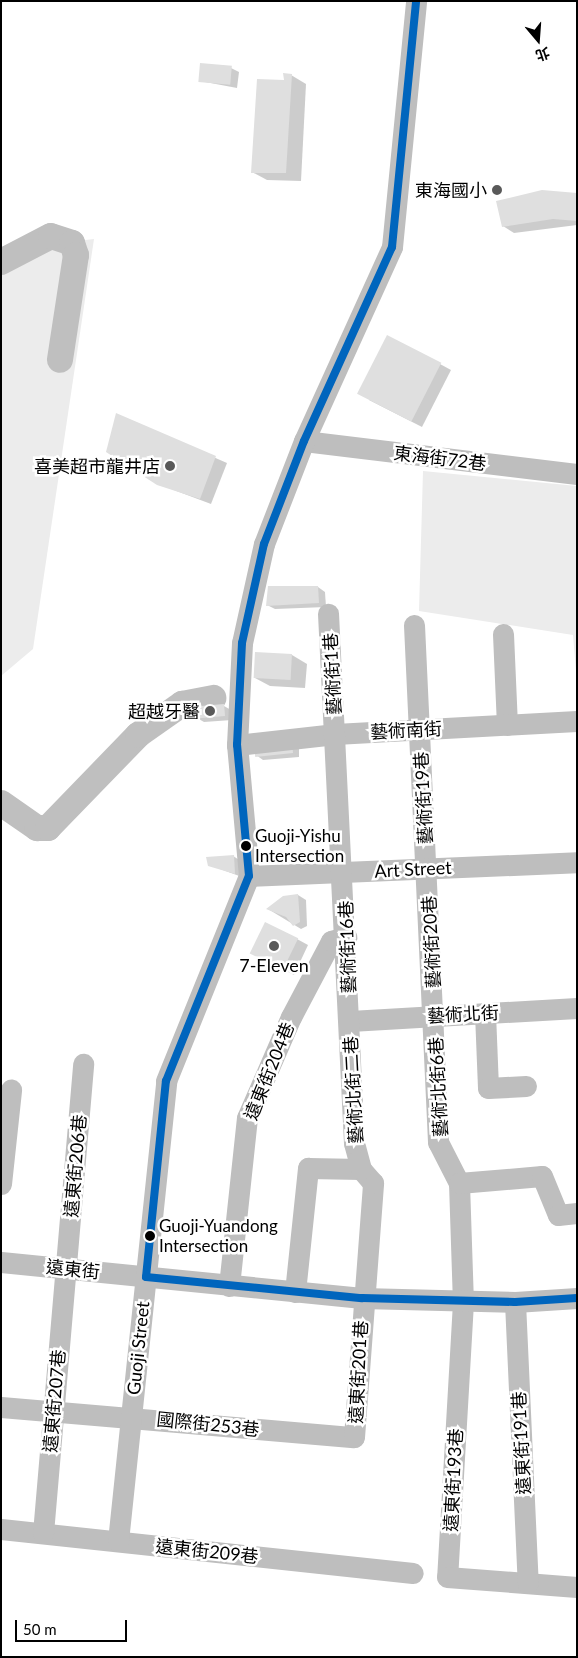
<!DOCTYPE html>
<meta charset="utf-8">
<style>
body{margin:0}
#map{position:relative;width:578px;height:1658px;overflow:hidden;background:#fff;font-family:Lato,"Noto Sans TC",sans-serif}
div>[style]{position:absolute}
.green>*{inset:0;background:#ececec}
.shadow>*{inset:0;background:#0003}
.river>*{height:26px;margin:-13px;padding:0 13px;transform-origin:13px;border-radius:13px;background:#bfbfbf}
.building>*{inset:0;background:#dfdfdf;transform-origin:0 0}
.minor>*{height:21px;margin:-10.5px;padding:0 10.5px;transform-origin:10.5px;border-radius:10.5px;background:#bebebe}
.bus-1>*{height:8px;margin:-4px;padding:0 4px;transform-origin:4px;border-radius:4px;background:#0065bd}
.dots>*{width:14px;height:14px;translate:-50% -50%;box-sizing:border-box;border:2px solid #fff;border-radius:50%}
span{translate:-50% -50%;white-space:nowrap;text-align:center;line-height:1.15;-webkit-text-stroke:5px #fff;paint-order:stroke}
.bus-label{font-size:17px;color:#000}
.left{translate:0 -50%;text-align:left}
.poi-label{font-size:18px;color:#000}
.right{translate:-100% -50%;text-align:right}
.street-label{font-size:18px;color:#000}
.frame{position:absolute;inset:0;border:2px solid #000;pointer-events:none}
.north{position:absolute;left:513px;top:15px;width:50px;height:50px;-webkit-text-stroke:4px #fff;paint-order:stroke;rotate:162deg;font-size:14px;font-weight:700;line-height:20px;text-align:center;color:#000}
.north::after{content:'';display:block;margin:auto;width:18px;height:22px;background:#000;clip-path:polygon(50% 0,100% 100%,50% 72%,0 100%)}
.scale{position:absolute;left:15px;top:1620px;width:112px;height:22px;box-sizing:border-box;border:2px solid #000;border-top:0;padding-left:6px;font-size:15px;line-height:18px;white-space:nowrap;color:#000;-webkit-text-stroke:4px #fff;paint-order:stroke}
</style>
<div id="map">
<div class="green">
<div style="clip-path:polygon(94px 239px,33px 649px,1px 676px,1px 250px)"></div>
<div style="clip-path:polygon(423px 471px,577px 486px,577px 683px,573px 635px,419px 611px)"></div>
</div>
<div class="shadow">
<div style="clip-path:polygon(231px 68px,239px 72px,237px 88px,200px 81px)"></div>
<div style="clip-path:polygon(291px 75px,306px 84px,301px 181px,267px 180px,252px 172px)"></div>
<div style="clip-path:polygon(577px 194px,577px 225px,514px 233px,503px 226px)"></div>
<div style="clip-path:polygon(440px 364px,451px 370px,422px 427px,369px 400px)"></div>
<div style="clip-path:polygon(117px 415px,227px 463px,211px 504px,158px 484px)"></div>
<div style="clip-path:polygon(318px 587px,325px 592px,326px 607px,275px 609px,267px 605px)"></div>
<div style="clip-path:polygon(257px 653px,292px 655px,307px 664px,305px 688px,270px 686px,255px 678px)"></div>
<div style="clip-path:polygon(224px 706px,231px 710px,232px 720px,204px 722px,197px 718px)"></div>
<div style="clip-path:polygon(255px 747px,299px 749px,299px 757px,263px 760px,256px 755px)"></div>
<div style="clip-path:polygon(233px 856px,241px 861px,242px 877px,209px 865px)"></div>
<div style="clip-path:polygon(298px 895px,306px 900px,307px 926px,301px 929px,268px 909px,284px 897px)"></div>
<div style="clip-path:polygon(297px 939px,308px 945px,294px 975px,251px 953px)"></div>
</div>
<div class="river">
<div style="left:1px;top:262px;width:56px;rotate:-27.5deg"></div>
<div style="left:51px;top:236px;width:22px;rotate:18deg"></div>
<div style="left:72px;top:243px;width:13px;rotate:72deg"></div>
<div style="left:76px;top:255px;width:106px;rotate:98.7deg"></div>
<div style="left:1px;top:803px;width:44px;rotate:34.8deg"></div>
<div style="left:37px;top:828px;width:11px"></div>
<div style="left:48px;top:828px;width:129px;rotate:-45.9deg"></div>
<div style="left:138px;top:735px;width:54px;rotate:-35.2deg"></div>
<div style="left:182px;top:704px;width:32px;rotate:-11deg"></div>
</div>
<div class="building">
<div style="left:200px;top:63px;width:32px;height:19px;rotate:5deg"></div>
<div style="clip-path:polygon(283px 73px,292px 74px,286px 173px,251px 173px,257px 79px,284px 80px)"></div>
<div style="clip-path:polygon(542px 190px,577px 193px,577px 221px,553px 219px,502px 227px,496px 201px)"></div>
<div style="left:387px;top:335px;width:61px;height:66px;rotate:27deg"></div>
<div style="clip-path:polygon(116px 413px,216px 456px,200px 499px,157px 485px,106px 452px)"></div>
<div style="clip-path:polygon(268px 586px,318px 586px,319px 603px,266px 606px)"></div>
<div style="left:255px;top:652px;width:37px;height:26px;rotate:3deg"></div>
<div style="left:224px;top:704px;width:12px;height:29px;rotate:85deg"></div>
<div style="left:292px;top:743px;width:10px;height:38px;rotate:84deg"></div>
<div style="clip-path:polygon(234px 855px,235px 874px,208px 866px,206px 857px)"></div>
<div style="clip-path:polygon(298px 894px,300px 922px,293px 926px,286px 917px,266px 909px,283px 896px)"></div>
<div style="left:265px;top:922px;width:37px;height:35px;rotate:26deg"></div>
</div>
<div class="minor">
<div style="left:304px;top:441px;width:275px;rotate:6.9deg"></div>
<div style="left:414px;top:625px;width:518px;rotate:87.34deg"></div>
<div style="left:438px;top:1142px;width:46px;rotate:62.9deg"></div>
<div style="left:459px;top:1183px;width:119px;rotate:88.1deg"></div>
<div style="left:463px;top:1302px;width:275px;rotate:93.3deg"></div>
<div style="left:447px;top:1577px;width:130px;rotate:4.4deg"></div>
<div style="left:503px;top:634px;width:91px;rotate:87.5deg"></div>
<div style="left:237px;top:745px;width:99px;rotate:-6.4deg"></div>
<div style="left:335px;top:734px;width:242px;rotate:-3.1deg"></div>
<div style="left:249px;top:876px;width:328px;rotate:-2.4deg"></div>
<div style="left:485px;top:1013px;width:75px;rotate:87.7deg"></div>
<div style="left:488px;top:1088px;width:38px;rotate:-3deg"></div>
<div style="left:350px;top:1021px;width:227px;rotate:-3.3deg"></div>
<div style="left:459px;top:1183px;width:83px;rotate:-4.8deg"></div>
<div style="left:542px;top:1176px;width:42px;rotate:67.7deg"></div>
<div style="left:558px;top:1215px;width:19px;rotate:-6deg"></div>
<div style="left:1px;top:1184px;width:95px;rotate:-83.9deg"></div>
<div style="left:1px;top:1262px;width:363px;rotate:5.7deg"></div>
<div style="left:362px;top:1298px;width:153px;rotate:1.5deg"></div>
<div style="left:515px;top:1302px;width:62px;rotate:-3.7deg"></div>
<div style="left:229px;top:1286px;width:169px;rotate:-83.9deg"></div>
<div style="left:247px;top:1118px;width:110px;rotate:-66.5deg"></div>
<div style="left:291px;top:1017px;width:86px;rotate:-62.2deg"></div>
<div style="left:331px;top:941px;width:16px;rotate:-15deg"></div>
<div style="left:295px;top:1292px;width:125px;rotate:-84deg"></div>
<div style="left:308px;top:1168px;width:53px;rotate:1.1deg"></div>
<div style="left:515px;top:1302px;width:281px;rotate:87.4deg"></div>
<div style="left:1px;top:1407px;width:354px;rotate:4.9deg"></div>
<div style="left:354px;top:1437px;width:255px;rotate:-85.7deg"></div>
<div style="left:373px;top:1183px;width:18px;rotate:-131deg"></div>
<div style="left:361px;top:1169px;width:27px;rotate:-105deg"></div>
<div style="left:354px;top:1143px;width:530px;rotate:-92.81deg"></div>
<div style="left:1px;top:1529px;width:414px;rotate:6.1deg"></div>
<div style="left:43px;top:1533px;width:471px;rotate:-85.1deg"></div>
<div style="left:118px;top:1541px;width:462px;rotate:-84deg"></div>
<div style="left:166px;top:1081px;width:221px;rotate:-68deg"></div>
<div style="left:249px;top:876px;width:132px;rotate:-95.2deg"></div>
<div style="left:237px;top:745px;width:102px;rotate:-87.2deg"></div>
<div style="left:242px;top:643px;width:101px;rotate:-77.5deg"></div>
<div style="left:264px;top:544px;width:110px;rotate:-68.8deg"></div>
<div style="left:304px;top:441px;width:213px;rotate:-65.6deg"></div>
<div style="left:392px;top:247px;width:247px;rotate:-84.4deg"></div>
</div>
<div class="bus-1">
<div style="left:146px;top:1277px;width:197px;rotate:-84.2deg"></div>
<div style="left:166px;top:1081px;width:221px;rotate:-68deg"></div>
<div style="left:249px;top:876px;width:132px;rotate:-95.2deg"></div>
<div style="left:237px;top:745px;width:102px;rotate:-87.2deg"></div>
<div style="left:242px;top:643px;width:101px;rotate:-77.5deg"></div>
<div style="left:264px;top:544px;width:110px;rotate:-68.8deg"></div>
<div style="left:304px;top:441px;width:213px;rotate:-65.6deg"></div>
<div style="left:392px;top:247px;width:247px;rotate:-84.4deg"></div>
<div style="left:146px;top:1277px;width:217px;rotate:5.6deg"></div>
<div style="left:362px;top:1298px;width:153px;rotate:1.5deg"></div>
<div style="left:515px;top:1302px;width:62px;rotate:-3.7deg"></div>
</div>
<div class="dots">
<div style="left:497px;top:190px;background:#595959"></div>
<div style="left:170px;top:466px;background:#595959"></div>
<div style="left:210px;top:711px;background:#595959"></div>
<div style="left:246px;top:846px;background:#000"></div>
<div style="left:274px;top:946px;background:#595959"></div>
<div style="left:150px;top:1236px;background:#000"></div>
</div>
<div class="bus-label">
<span class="left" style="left:255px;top:846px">Guoji-Yishu<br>Intersection</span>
<span class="left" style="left:159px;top:1236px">Guoji-Yuandong<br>Intersection</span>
</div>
<div class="poi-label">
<span class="right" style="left:487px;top:190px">東海國小</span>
<span class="right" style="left:160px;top:466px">喜美超市龍井店</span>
<span class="right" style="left:200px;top:711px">超越牙醫</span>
<span style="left:274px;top:965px">7-Eleven</span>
</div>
<div class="street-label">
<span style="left:440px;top:458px;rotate:7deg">東海街72巷</span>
<span style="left:332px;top:674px;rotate:-93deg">藝術街1巷</span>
<span style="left:406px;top:730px;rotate:-3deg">藝術南街</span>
<span style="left:423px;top:798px;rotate:-93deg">藝術街19巷</span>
<span style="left:413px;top:869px;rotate:-3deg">Art Street</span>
<span style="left:431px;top:942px;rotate:-93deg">藝術街20巷</span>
<span style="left:347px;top:947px;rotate:-92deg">藝術街16巷</span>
<span style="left:463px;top:1014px;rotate:-3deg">藝術北街</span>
<span style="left:269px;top:1071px;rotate:-68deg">遠東街204巷</span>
<span style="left:438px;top:1087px;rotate:-93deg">藝術北街6巷</span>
<span style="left:353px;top:1090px;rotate:-93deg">藝術北街二巷</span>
<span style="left:75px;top:1166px;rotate:-85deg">遠東街206巷</span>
<span style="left:73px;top:1269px;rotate:6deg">遠東街</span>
<span style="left:138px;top:1348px;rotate:-84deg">Guoji Street</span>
<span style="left:358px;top:1372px;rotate:-87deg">遠東街201巷</span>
<span style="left:54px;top:1401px;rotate:-85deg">遠東街207巷</span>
<span style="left:208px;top:1424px;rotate:6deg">國際街253巷</span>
<span style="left:521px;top:1443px;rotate:-93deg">遠東街191巷</span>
<span style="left:453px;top:1480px;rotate:-87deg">遠東街193巷</span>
<span style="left:207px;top:1551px;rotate:6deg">遠東街209巷</span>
</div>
<div class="frame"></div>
<div class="north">北</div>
<div class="scale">50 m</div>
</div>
